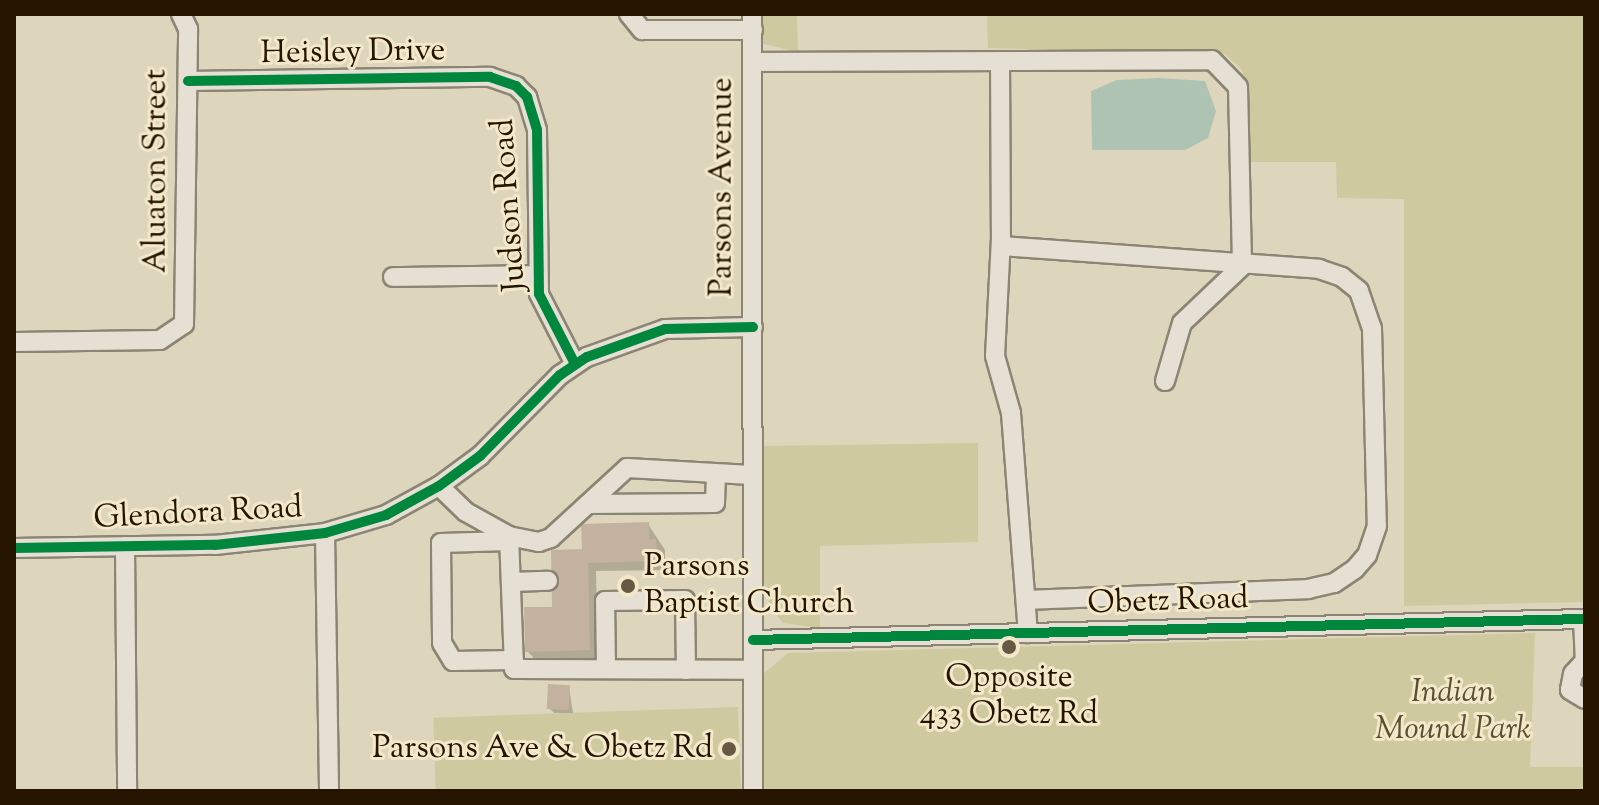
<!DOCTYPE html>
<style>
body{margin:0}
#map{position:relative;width:1599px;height:805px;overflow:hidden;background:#ded6bc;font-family:"Sorts Mill Goudy",serif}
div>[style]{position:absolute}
.green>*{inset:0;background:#cec99e;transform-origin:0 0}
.water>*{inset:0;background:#aec3b2}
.shadow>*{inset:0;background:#0003}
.building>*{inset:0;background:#c3b29f;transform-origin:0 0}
.roads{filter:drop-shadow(2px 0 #8c8574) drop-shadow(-2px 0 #8c8574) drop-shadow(0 2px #8c8574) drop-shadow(0 -2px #8c8574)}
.minor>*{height:18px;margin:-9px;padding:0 9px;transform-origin:9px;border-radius:9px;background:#e5e0d3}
.cycleway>*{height:10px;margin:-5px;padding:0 5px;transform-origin:5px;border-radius:5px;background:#00873e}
.dots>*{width:22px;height:22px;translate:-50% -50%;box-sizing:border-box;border:4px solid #f3e9ca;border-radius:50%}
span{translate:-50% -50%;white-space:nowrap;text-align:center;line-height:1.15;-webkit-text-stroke:6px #f3e9ca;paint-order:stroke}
.street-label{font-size:32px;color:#251400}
.poi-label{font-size:32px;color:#251400}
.left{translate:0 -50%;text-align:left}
.right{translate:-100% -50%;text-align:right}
.park-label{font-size:32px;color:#5b502f;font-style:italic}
.frame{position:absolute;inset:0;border:16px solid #251400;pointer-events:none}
</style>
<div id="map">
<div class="green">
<div style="clip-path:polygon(760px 14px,797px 14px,798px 52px,760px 43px)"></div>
<div style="clip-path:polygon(987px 14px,1585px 14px,1585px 602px,1404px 606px,1404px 199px,1337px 198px,1336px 162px,1249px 162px,1247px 87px,1242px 70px,1225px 54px,988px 48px)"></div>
<div style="clip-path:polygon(978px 443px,978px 542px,820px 546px,820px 628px,783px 623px,771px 608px,761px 571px,761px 446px)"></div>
<div style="clip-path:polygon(1535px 633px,1530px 767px,1585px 767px,1585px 791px,763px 791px,762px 675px,788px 653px)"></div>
<div style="left:738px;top:707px;width:84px;height:305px;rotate:88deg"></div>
</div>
<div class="water">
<div style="clip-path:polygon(1159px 78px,1205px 81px,1216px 111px,1208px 138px,1185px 150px,1092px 150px,1091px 91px,1117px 80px)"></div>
</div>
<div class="shadow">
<div style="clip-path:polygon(648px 524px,665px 550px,665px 570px,596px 571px,598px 659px,536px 660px,527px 651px,584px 551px)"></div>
<div style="clip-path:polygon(569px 687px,573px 713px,554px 713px,550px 709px)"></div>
</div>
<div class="building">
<div style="clip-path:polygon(649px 522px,649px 539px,656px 539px,657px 561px,588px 563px,590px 650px,525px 652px,524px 607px,552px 607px,551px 550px,582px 549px,581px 524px)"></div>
<div style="left:548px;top:684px;width:22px;height:25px;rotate:3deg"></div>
</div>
<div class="roads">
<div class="minor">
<div style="left:629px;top:14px;width:21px;rotate:51deg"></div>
<div style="left:642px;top:30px;width:111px"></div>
<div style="left:752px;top:14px;width:777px;rotate:89.93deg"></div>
<div style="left:1000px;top:61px;width:177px;rotate:89.7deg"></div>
<div style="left:1001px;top:238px;width:118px;rotate:92.9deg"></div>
<div style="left:995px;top:356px;width:59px;rotate:74.3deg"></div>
<div style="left:1011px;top:413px;width:221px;rotate:85.6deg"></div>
<div style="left:753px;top:62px;width:459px;rotate:-0.2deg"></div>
<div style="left:1212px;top:60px;width:37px;rotate:46deg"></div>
<div style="left:1238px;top:87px;width:179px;rotate:88.7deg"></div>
<div style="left:188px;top:81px;width:302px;rotate:-0.8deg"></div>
<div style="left:490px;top:77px;width:28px;rotate:19deg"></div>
<div style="left:516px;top:86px;width:16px;rotate:45deg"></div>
<div style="left:527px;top:97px;width:34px;rotate:73deg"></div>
<div style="left:537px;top:130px;width:164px;rotate:89.3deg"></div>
<div style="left:539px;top:294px;width:79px;rotate:62.8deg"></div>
<div style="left:1001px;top:246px;width:319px;rotate:4.1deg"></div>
<div style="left:1319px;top:269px;width:24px;rotate:19deg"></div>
<div style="left:1342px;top:277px;width:22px;rotate:39deg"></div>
<div style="left:1359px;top:291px;width:39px;rotate:71deg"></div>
<div style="left:1372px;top:328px;width:198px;rotate:88.6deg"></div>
<div style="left:1377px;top:526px;width:31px;rotate:109deg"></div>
<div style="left:1367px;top:555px;width:18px;rotate:131deg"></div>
<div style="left:1355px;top:569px;width:25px;rotate:146deg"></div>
<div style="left:1334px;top:583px;width:26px;rotate:167deg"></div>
<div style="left:1309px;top:589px;width:282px;rotate:177.8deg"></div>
<div style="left:393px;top:277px;width:143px;rotate:-0.8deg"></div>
<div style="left:14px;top:342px;width:146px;rotate:-0.8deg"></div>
<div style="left:160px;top:340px;width:29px;rotate:-34deg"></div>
<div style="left:184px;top:324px;width:295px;rotate:-89.2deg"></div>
<div style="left:188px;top:29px;width:17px;rotate:-115deg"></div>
<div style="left:1165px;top:381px;width:60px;rotate:-73.7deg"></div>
<div style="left:1182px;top:323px;width:83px;rotate:-43.5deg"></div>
<div style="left:751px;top:475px;width:124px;rotate:-176.8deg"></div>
<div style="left:627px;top:468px;width:103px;rotate:137.4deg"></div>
<div style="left:551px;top:538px;width:13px;rotate:162deg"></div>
<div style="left:539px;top:542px;width:31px;rotate:-169deg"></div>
<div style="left:509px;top:536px;width:133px;rotate:87.8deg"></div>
<div style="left:514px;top:669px;width:239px;rotate:0.2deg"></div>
<div style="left:439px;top:486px;width:37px;rotate:44deg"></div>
<div style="left:466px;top:512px;width:49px;rotate:29.2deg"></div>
<div style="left:588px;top:504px;width:127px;rotate:-0.5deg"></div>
<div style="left:715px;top:503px;width:29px;rotate:-88deg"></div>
<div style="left:325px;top:533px;width:258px;rotate:89.1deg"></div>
<div style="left:509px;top:541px;width:68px;rotate:178.3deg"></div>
<div style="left:441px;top:543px;width:100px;rotate:89.4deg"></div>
<div style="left:442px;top:643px;width:21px;rotate:59deg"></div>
<div style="left:453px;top:661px;width:61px;rotate:-0.9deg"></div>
<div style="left:125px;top:546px;width:245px;rotate:89.5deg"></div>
<div style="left:14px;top:548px;width:201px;rotate:-0.9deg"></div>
<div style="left:215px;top:545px;width:111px;rotate:-6.2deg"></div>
<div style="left:325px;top:533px;width:64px;rotate:-16.4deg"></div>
<div style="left:386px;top:515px;width:60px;rotate:-28.7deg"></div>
<div style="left:439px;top:486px;width:51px;rotate:-36.2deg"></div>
<div style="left:480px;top:456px;width:114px;rotate:-45.4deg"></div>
<div style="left:560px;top:375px;width:32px;rotate:-34deg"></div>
<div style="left:587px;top:357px;width:83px;rotate:-19.7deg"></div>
<div style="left:665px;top:329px;width:88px;rotate:-1.3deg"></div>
<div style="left:511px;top:582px;width:37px;rotate:-2deg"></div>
<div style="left:1583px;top:619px;width:44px;rotate:87.4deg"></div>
<div style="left:753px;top:640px;width:832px;rotate:-1.45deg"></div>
<div style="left:1584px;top:662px;width:16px;rotate:133deg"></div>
<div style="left:1573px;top:674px;width:16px;rotate:101deg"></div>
<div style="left:1570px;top:690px;width:17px;rotate:31deg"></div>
<div style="left:606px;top:669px;width:68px;rotate:-90.8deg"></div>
<div style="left:605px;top:601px;width:80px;rotate:-0.7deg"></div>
<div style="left:685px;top:600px;width:70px;rotate:89.2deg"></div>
</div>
</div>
<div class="cycleway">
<div style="left:188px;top:81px;width:302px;rotate:-0.8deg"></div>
<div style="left:490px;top:77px;width:28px;rotate:19deg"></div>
<div style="left:516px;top:86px;width:16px;rotate:45deg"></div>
<div style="left:527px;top:97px;width:34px;rotate:73deg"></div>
<div style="left:537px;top:130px;width:164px;rotate:89.3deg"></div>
<div style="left:539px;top:294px;width:79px;rotate:62.8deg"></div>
<div style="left:14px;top:548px;width:201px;rotate:-0.9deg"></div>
<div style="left:215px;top:545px;width:111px;rotate:-6.2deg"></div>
<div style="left:325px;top:533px;width:64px;rotate:-16.4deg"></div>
<div style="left:386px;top:515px;width:60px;rotate:-28.7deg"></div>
<div style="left:439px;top:486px;width:51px;rotate:-36.2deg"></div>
<div style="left:480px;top:456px;width:114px;rotate:-45.4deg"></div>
<div style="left:560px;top:375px;width:32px;rotate:-34deg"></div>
<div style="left:587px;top:357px;width:83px;rotate:-19.7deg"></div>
<div style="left:665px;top:329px;width:88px;rotate:-1.3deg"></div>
<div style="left:753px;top:640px;width:832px;rotate:-1.45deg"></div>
</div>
<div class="dots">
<div style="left:628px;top:586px;background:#665842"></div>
<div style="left:1009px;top:647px;background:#665842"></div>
<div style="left:729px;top:749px;background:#665842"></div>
</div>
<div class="street-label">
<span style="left:353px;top:53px;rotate:-1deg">Heisley Drive</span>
<span style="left:157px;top:171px;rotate:-90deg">Aluaton Street</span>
<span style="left:723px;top:187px;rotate:-90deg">Parsons Avenue</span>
<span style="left:510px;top:205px;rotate:-94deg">Judson Road</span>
<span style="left:198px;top:514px;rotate:-3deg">Glendora Road</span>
<span style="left:1168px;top:602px;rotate:-2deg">Obetz Road</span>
</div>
<div class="poi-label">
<span class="left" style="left:644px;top:586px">Parsons<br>Baptist Church</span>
<span style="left:1009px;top:697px">Opposite<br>433 Obetz Rd</span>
<span class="right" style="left:713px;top:749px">Parsons Ave &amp; Obetz Rd</span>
</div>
<div class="park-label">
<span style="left:1453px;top:712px">Indian<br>Mound Park</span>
</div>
<div class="frame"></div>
</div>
